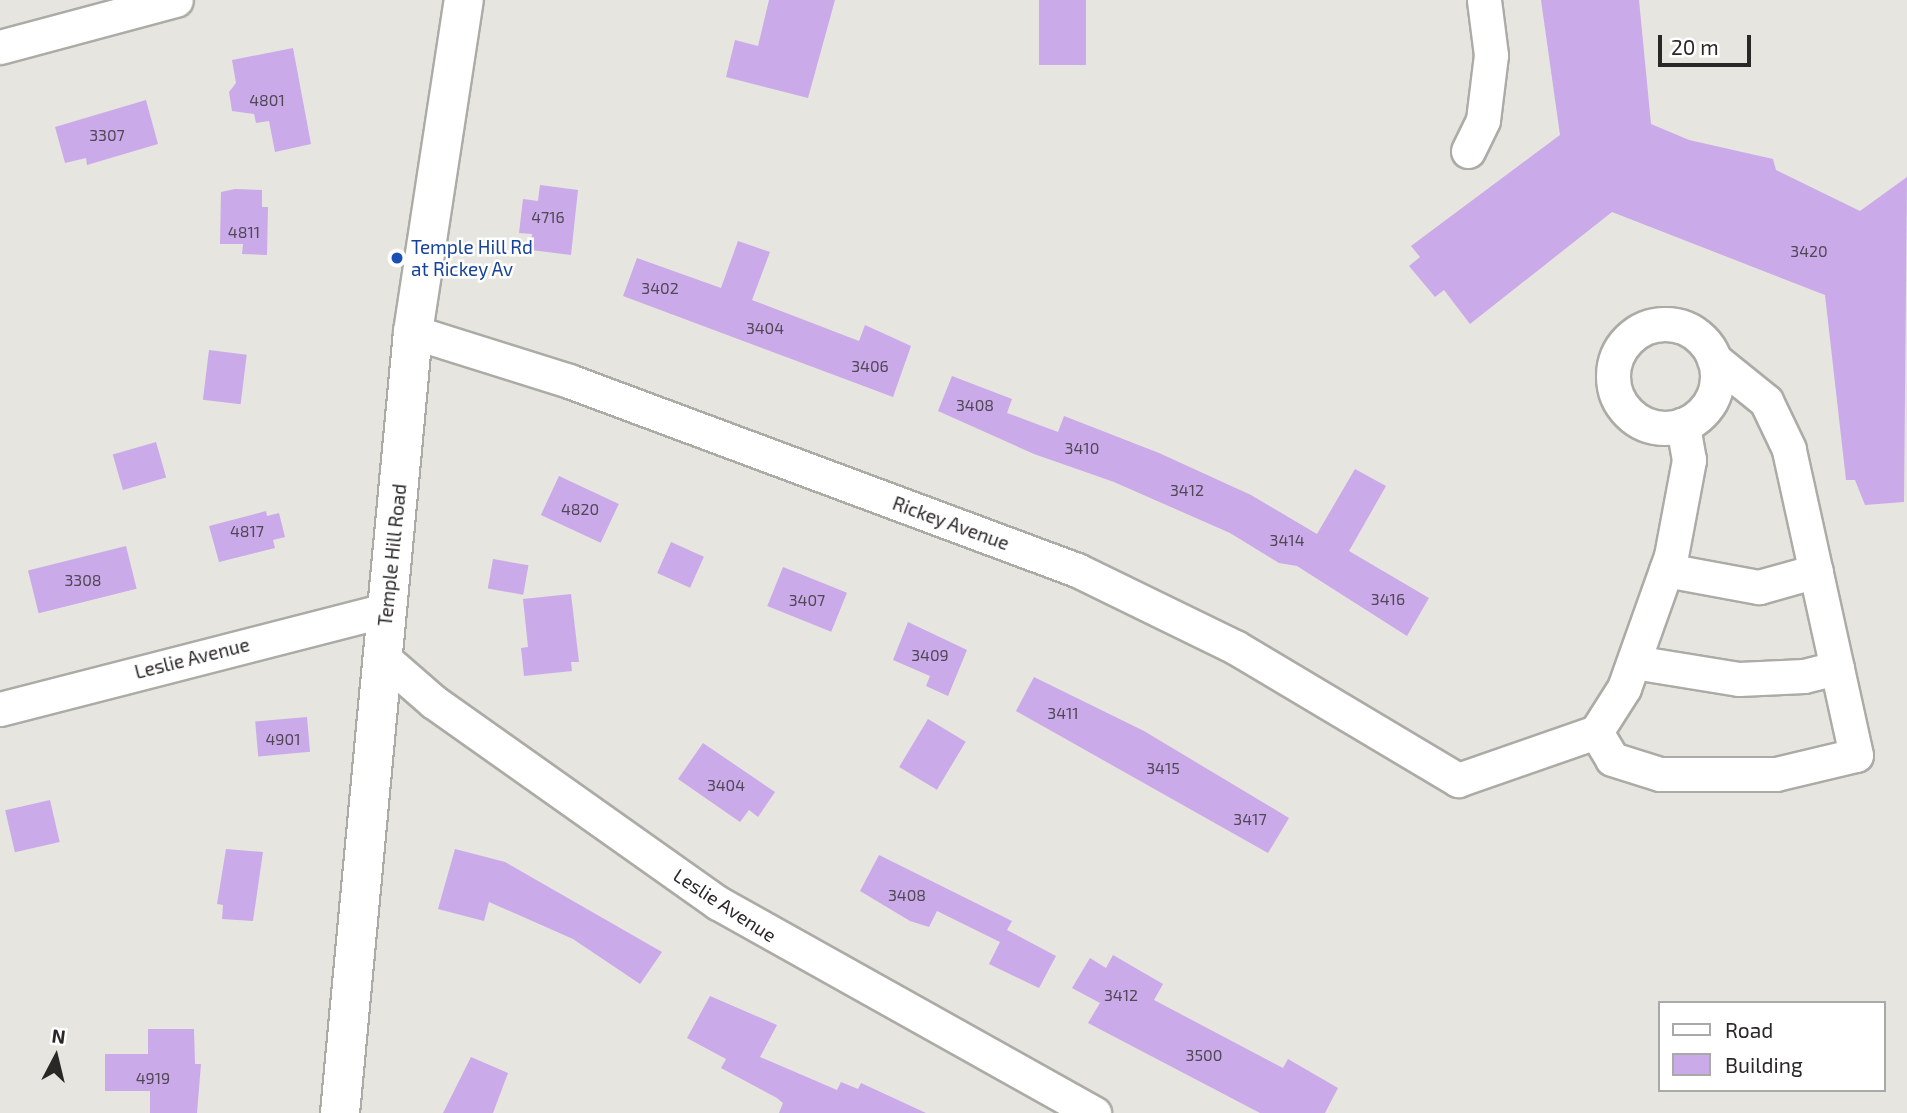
<!DOCTYPE html>
<style>
body{margin:0}
#map{position:relative;width:1907px;height:1113px;overflow:hidden;background:#e7e5e0;font-family:"Exo 2",sans-serif}
div>[style]{position:absolute}
.building>*{inset:0;background:#caaae8;transform-origin:0 0}
.roads{filter:drop-shadow(2px 0 #adaba6) drop-shadow(-2px 0 #adaba6) drop-shadow(0 2px #adaba6) drop-shadow(0 -2px #adaba6)}
.minor>*{height:33px;margin:-16.5px;padding:0 16.5px;transform-origin:16.5px;border-radius:16.5px;background:#fff}
.minor>.ring{margin:-16.5px;padding:0;box-sizing:content-box;background:none;border:33px solid #fff;border-radius:50%}
.major>*{height:38px;margin:-19px;padding:0 19px;transform-origin:19px;border-radius:19px;background:#fff}
.dots>*{width:19px;height:19px;translate:-50% -50%;box-sizing:border-box;border:4px solid #fff;border-radius:50%}
span{translate:-50% -50%;white-space:nowrap;text-align:center;line-height:1.15;-webkit-text-stroke:5px #fff;paint-order:stroke}
.number-label{font-size:16px;color:#514856}
.number-label span{-webkit-text-stroke-width:0}
.transit-label{font-size:19px;color:#164399}
.left{translate:0 -50%;text-align:left}
.street-label{font-size:19px;color:#292826}
.legend{position:absolute;left:1658px;top:1001px;width:228px;height:91px;box-sizing:border-box;background:#fff;border:2px solid #a9a9a8;margin:0;padding:9px 12px;list-style:none;font-size:21px;color:#292826}
.legend li{display:flex;align-items:center;gap:14px;height:35px}
.legend b{width:35px;border:2px solid #a9a9a8}
.north{position:absolute;left:21px;top:1022px;width:70px;height:70px;-webkit-text-stroke:5px #fff;paint-order:stroke;rotate:7deg;font-size:19px;font-weight:700;line-height:28px;text-align:center;color:#292826}
.north::after{content:'';display:block;margin:auto;width:24px;height:32px;background:#292826;clip-path:polygon(50% 0,100% 100%,50% 72%,0 100%)}
.scale{position:absolute;left:1658px;top:35px;width:93px;height:32px;box-sizing:border-box;border:4px solid #292826;border-top:0;padding-left:9px;font-size:21px;line-height:24px;white-space:nowrap;color:#292826;-webkit-text-stroke:5px #fff;paint-order:stroke}
</style>
<div id="map">
<div class="building">
<div style="clip-path:polygon(769px 0,835px 0,808px 98px,726px 77px,735px 40px,758px 46px)"></div>
<div style="left:1039px;top:0;width:47px;height:65px"></div>
<div style="clip-path:polygon(1541px 0,1639px 0,1651px 124px,1689px 140px,1773px 159px,1776px 170px,1860px 211px,1907px 177px,1904px 502px,1865px 505px,1855px 480px,1846px 480px,1825px 295px,1612px 212px,1470px 324px,1444px 290px,1435px 297px,1409px 266px,1420px 257px,1411px 246px,1560px 135px)"></div>
<div style="clip-path:polygon(293px 48px,311px 144px,275px 152px,269px 121px,256px 123px,254px 114px,232px 111px,229px 92px,236px 83px,232px 60px)"></div>
<div style="clip-path:polygon(146px 100px,158px 144px,87px 165px,86px 158px,65px 163px,55px 127px)"></div>
<div style="clip-path:polygon(540px 185px,578px 190px,571px 255px,531px 250px,532px 234px,519px 233px,523px 199px,538px 201px)"></div>
<div style="clip-path:polygon(235px 189px,262px 190px,262px 207px,268px 207px,267px 255px,242px 254px,243px 244px,220px 244px,221px 192px)"></div>
<div style="clip-path:polygon(738px 241px,770px 252px,752px 300px,859px 341px,865px 325px,911px 346px,893px 397px,623px 296px,637px 258px,721px 288px)"></div>
<div style="left:209px;top:350px;width:38px;height:50px;rotate:7deg"></div>
<div style="clip-path:polygon(952px 376px,1012px 399px,1007px 413px,1058px 432px,1064px 416px,1159px 453px,1251px 495px,1317px 534px,1355px 469px,1386px 486px,1349px 551px,1429px 598px,1407px 636px,1297px 566px,1279px 563px,1230px 533px,1114px 482px,1034px 454px,938px 411px)"></div>
<div style="left:156px;top:442px;width:37px;height:45px;rotate:74deg"></div>
<div style="left:559px;top:476px;width:66px;height:43px;rotate:25deg"></div>
<div style="clip-path:polygon(266px 511px,267px 516px,279px 513px,285px 537px,273px 540px,275px 548px,219px 562px,209px 526px)"></div>
<div style="left:671px;top:542px;width:36px;height:34px;rotate:24deg"></div>
<div style="left:126px;top:546px;width:44px;height:101px;rotate:76deg"></div>
<div style="left:493px;top:559px;width:36px;height:30px;rotate:10deg"></div>
<div style="left:783px;top:567px;width:69px;height:42px;rotate:22deg"></div>
<div style="clip-path:polygon(571px 594px,579px 662px,571px 662px,572px 671px,524px 676px,521px 648px,528px 647px,523px 599px)"></div>
<div style="clip-path:polygon(908px 622px,967px 650px,948px 696px,926px 686px,930px 676px,893px 660px)"></div>
<div style="clip-path:polygon(1034px 677px,1144px 731px,1289px 818px,1268px 853px,1016px 711px)"></div>
<div style="left:307px;top:717px;width:35px;height:52px;rotate:85deg"></div>
<div style="left:928px;top:719px;width:44px;height:56px;rotate:31deg"></div>
<div style="clip-path:polygon(703px 743px,775px 792px,758px 817px,749px 810px,740px 822px,678px 779px)"></div>
<div style="left:50px;top:800px;width:43px;height:46px;rotate:77deg"></div>
<div style="clip-path:polygon(226px 849px,263px 852px,253px 921px,222px 919px,223px 905px,217px 904px)"></div>
<div style="clip-path:polygon(455px 849px,505px 862px,662px 952px,640px 984px,573px 939px,489px 902px,484px 921px,438px 909px)"></div>
<div style="clip-path:polygon(879px 855px,1012px 921px,1007px 930px,1056px 956px,1039px 988px,989px 964px,1000px 942px,937px 911px,929px 927px,910px 921px,860px 891px)"></div>
<div style="clip-path:polygon(1113px 955px,1163px 984px,1154px 1000px,1283px 1068px,1288px 1059px,1338px 1088px,1325px 1113px,1260px 1113px,1088px 1023px,1100px 1003px,1072px 988px,1090px 958px,1106px 968px)"></div>
<div style="clip-path:polygon(710px 996px,777px 1025px,760px 1057px,837px 1090px,841px 1082px,858px 1089px,861px 1083px,926px 1113px,779px 1113px,783px 1103px,777px 1098px,721px 1068px,726px 1059px,687px 1038px)"></div>
<div style="clip-path:polygon(148px 1029px,194px 1029px,195px 1064px,201px 1064px,197px 1113px,150px 1113px,150px 1091px,105px 1091px,105px 1054px,148px 1054px)"></div>
<div style="clip-path:polygon(471px 1057px,508px 1073px,493px 1113px,443px 1113px)"></div>
</div>
<div class="roads">
<div class="minor">
<div style="left:0;top:47px;width:182px;rotate:-15deg"></div>
<div style="left:1468px;top:151px;width:34px;rotate:-64deg"></div>
<div style="left:1483px;top:120px;width:65px;rotate:-83deg"></div>
<div style="left:1491px;top:55px;width:55px;rotate:-97.3deg"></div>
<div class="ring" style="left:1613px;top:324px;width:71px;height:71px"></div>
<div style="left:413px;top:332px;width:164px;rotate:17.4deg"></div>
<div style="left:569px;top:381px;width:542px;rotate:20.41deg"></div>
<div style="left:1077px;top:570px;width:176px;rotate:26deg"></div>
<div style="left:1235px;top:647px;width:260px;rotate:30.8deg"></div>
<div style="left:1458px;top:780px;width:146px;rotate:-19.2deg"></div>
<div style="left:1596px;top:732px;width:52px;rotate:-57.5deg"></div>
<div style="left:1624px;top:688px;width:140px;rotate:-70.4deg"></div>
<div style="left:1671px;top:556px;width:98px;rotate:-79.4deg"></div>
<div style="left:1689px;top:460px;width:36px;rotate:-100deg"></div>
<div style="left:1666px;top:570px;width:95px;rotate:10.4deg"></div>
<div style="left:1759px;top:587px;width:59px;rotate:-15.7deg"></div>
<div style="left:381px;top:656px;width:70px;rotate:41deg"></div>
<div style="left:434px;top:702px;width:348px;rotate:35.3deg"></div>
<div style="left:718px;top:903px;width:431px;rotate:29.2deg"></div>
<div style="left:1634px;top:662px;width:106px;rotate:9.2deg"></div>
<div style="left:1739px;top:679px;width:65px;rotate:-2.6deg"></div>
<div style="left:1804px;top:676px;width:34px;rotate:-14deg"></div>
<div style="left:0;top:709px;width:398px;rotate:-14.4deg"></div>
<div style="left:1596px;top:732px;width:31px;rotate:59deg"></div>
<div style="left:1612px;top:759px;width:50px;rotate:17.4deg"></div>
<div style="left:1660px;top:774px;width:116px"></div>
<div style="left:1776px;top:774px;width:82px;rotate:-13.4deg"></div>
<div style="left:1856px;top:755px;width:313px;rotate:-102.4deg"></div>
<div style="left:1789px;top:449px;width:53px;rotate:-115.6deg"></div>
<div style="left:1766px;top:401px;width:67px;rotate:-141.1deg"></div>
</div>
<div class="major">
<div style="left:340px;top:1113px;width:784px;rotate:-84.66deg"></div>
<div style="left:413px;top:332px;width:336px;rotate:-81.3deg"></div>
</div>
</div>
<div class="dots">
<div style="left:397px;top:258px;background:#1a4fb4"></div>
</div>
<div class="number-label">
<span style="left:267px;top:100px">4801</span>
<span style="left:107px;top:135px">3307</span>
<span style="left:548px;top:217px">4716</span>
<span style="left:244px;top:232px">4811</span>
<span style="left:1809px;top:251px">3420</span>
<span style="left:660px;top:288px">3402</span>
<span style="left:765px;top:328px">3404</span>
<span style="left:870px;top:366px">3406</span>
<span style="left:975px;top:405px">3408</span>
<span style="left:1082px;top:448px">3410</span>
<span style="left:1187px;top:490px">3412</span>
<span style="left:580px;top:509px">4820</span>
<span style="left:247px;top:531px">4817</span>
<span style="left:1287px;top:540px">3414</span>
<span style="left:83px;top:580px">3308</span>
<span style="left:1388px;top:599px">3416</span>
<span style="left:807px;top:600px">3407</span>
<span style="left:930px;top:655px">3409</span>
<span style="left:1063px;top:713px">3411</span>
<span style="left:283px;top:739px">4901</span>
<span style="left:1163px;top:768px">3415</span>
<span style="left:726px;top:785px">3404</span>
<span style="left:1250px;top:819px">3417</span>
<span style="left:907px;top:895px">3408</span>
<span style="left:1121px;top:995px">3412</span>
<span style="left:1204px;top:1055px">3500</span>
<span style="left:153px;top:1078px">4919</span>
</div>
<div class="transit-label">
<span class="left" style="left:411px;top:258px">Temple Hill Rd<br>at Rickey Av</span>
</div>
<div class="street-label">
<span style="left:951px;top:523px;rotate:20deg">Rickey Avenue</span>
<span style="left:392px;top:555px;rotate:-84deg">Temple Hill Road</span>
<span style="left:192px;top:658px;rotate:-14deg">Leslie Avenue</span>
<span style="left:725px;top:905px;rotate:33deg">Leslie Avenue</span>
</div>
<ul class="legend">
<li><b style="height:9px;background:#fff"></b>Road</li>
<li><b style="height:19px;background:#caaae8"></b>Building</li>
</ul>
<div class="north">N</div>
<div class="scale">20 m</div>
</div>
